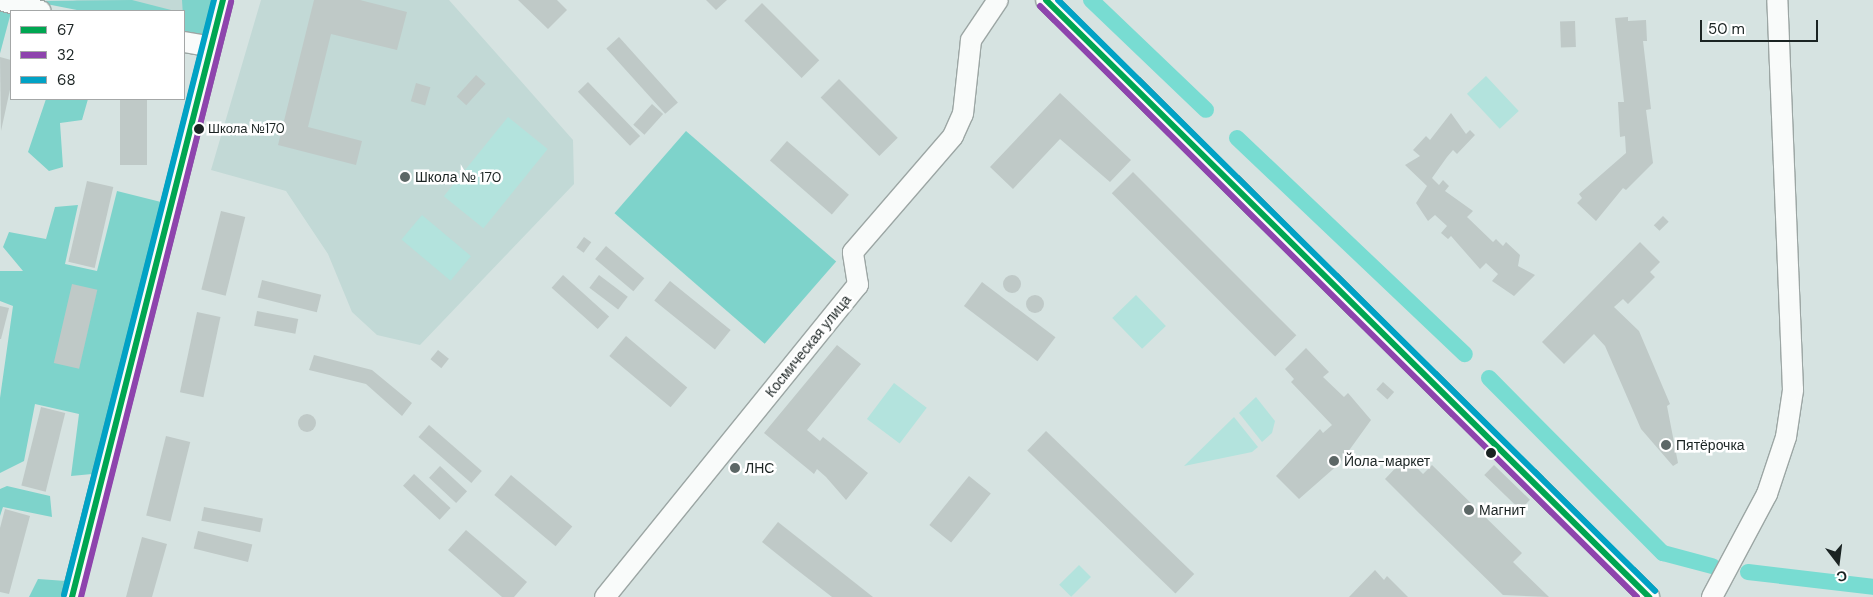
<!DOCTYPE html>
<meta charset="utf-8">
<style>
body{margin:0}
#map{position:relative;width:1873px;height:597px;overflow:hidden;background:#d6e3e1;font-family:"DM Sans",sans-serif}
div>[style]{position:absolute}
.built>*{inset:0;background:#c2d9d6}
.green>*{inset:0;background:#b3e3dd;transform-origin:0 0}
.forest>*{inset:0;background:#7ed3cb;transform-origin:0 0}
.canal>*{height:16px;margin:-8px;padding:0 8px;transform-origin:8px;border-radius:8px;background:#78dcd2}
.building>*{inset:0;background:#bfc9c7;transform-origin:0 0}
.round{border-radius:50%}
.roads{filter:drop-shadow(1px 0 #9ca6a4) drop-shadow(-1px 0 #9ca6a4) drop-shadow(0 1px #9ca6a4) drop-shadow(0 -1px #9ca6a4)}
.minor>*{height:20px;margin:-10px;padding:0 10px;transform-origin:10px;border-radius:10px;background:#f9fbfa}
.bus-1>*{height:6px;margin:-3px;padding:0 3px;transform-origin:3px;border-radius:3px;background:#00a651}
.bus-2>*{height:6px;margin:-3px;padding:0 3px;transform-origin:3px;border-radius:3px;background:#8e44ad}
.bus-3>*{height:6px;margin:-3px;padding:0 3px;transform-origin:3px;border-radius:3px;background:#01a2c5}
.dots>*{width:14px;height:14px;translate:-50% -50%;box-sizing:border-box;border:2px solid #fff;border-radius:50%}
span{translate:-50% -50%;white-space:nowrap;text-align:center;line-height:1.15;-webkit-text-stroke:5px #fff;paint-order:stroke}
.bus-label{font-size:13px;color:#1b2423}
.left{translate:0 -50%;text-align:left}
.poi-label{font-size:14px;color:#1b2423}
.street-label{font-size:14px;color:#1b2423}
.legend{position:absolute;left:10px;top:10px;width:175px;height:90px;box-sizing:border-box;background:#fff;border:1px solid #a4a7a7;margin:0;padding:6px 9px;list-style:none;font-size:15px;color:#1b2423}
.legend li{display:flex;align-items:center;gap:10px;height:25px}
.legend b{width:25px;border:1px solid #a4a7a7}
.north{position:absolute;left:1813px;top:537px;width:50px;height:50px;-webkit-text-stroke:4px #fff;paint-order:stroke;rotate:165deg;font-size:14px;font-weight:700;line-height:20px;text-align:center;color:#1b2423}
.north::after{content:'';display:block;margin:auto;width:18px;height:22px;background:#1b2423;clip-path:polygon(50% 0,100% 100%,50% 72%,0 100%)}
.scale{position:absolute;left:1700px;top:20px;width:118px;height:22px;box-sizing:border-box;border:2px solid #1b2423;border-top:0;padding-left:6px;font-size:15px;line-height:18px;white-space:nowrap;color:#1b2423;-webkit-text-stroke:4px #fff;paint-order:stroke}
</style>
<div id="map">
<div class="built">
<div style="clip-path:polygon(73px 0,191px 0,184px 11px,116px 11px)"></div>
<div style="clip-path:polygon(261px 0,449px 0,573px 140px,574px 184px,420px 345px,377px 335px,352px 312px,328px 254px,286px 191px,211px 170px)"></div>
</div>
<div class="green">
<div style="left:1486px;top:76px;width:48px;height:26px;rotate:47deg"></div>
<div style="left:508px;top:117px;width:51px;height:102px;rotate:39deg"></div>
<div style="left:422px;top:215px;width:64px;height:32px;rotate:40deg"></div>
<div style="left:1136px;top:295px;width:43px;height:33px;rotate:46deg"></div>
<div style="left:894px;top:383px;width:41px;height:45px;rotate:37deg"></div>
<div style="clip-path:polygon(1256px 397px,1275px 421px,1272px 433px,1262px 442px,1239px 413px)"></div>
<div style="clip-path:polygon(1234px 417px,1258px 447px,1252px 452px,1184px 466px)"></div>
<div style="left:1079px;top:565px;width:17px;height:28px;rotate:45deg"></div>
</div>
<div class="forest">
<div style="clip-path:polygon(132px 0,175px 11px,82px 11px,31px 1px)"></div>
<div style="clip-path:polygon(182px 0,214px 0,203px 36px,184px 32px)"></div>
<div style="left:0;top:11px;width:11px;height:41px;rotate:15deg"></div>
<div style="clip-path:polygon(46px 99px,88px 99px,82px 120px,60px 123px,63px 167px,49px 171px,28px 152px)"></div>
<div style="left:686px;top:131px;width:199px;height:109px;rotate:41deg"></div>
<div style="clip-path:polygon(117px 191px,165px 203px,92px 474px,71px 476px,79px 414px,35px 404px,24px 461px,0 473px,0 398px,13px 306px,0 301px,0 271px,23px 271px,3px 247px,9px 232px,46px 239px,55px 207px,78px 205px,65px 264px,97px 271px)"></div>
<div style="clip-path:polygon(7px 486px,50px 496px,52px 517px,3px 507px,0 516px,0 489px)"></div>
<div style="clip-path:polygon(38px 579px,66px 581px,61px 597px,29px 597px)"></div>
</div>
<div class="canal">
<div style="left:1091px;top:0;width:159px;rotate:43.7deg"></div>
<div style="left:1237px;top:138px;width:314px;rotate:43.5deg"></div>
<div style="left:1489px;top:378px;width:247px;rotate:45.2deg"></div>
<div style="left:1663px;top:553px;width:51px;rotate:14.9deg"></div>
<div style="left:1748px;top:572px;width:126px;rotate:6.8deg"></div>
</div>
<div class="building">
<div style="clip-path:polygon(314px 0,360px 0,407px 12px,397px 50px,331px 34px,308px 127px,362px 141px,356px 165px,278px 145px)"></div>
<div style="clip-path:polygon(518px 0,557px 0,567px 10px,548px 29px)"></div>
<div style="clip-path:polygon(706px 0,727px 0,716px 10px)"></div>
<div style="left:762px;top:3px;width:81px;height:25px;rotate:45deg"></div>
<div style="clip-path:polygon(1628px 17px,1628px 21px,1646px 20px,1647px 41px,1643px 41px,1651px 109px,1646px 110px,1653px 163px,1626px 190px,1623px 188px,1596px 221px,1577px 203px,1582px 198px,1579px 194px,1626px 153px,1625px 136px,1620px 137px,1618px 102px,1624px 102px,1615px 18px)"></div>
<div style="left:1575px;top:21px;width:26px;height:15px;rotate:88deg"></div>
<div style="left:619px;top:37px;width:88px;height:17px;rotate:48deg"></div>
<div style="clip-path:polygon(0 57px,11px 60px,11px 85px,1px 131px)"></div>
<div style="left:476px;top:75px;width:13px;height:29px;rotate:42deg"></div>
<div style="left:839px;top:79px;width:83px;height:26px;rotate:45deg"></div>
<div style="left:588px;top:82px;width:75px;height:14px;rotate:46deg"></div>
<div style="left:416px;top:83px;width:15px;height:19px;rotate:16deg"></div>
<div style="clip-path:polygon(1060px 93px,1131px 160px,1110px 182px,1060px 139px,1013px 189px,990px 167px)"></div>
<div style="left:120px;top:99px;width:27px;height:66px"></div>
<div style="left:652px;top:104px;width:15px;height:28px;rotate:42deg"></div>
<div style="clip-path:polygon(1451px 113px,1466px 134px,1470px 130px,1475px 135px,1457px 154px,1453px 150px,1447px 157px,1432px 178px,1439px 185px,1443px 180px,1449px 186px,1445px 191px,1473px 211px,1467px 217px,1493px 242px,1496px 239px,1503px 246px,1506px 242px,1520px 255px,1518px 266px,1535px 275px,1514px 296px,1492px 281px,1498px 274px,1486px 263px,1480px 269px,1451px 236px,1448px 239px,1441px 233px,1447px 226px,1435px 215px,1428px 221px,1416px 203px,1427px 186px,1405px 165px,1420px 156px,1413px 150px,1426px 136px,1430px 140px)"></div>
<div style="left:787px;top:141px;width:82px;height:26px;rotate:41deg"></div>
<div style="left:1133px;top:172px;width:231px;height:30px;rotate:45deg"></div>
<div style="left:87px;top:181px;width:27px;height:83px;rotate:13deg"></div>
<div style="left:221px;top:211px;width:25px;height:81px;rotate:14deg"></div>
<div style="left:1663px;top:216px;width:8px;height:13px;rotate:45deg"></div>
<div style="left:584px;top:237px;width:9px;height:13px;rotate:36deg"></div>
<div style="clip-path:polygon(1640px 242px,1660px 262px,1650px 272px,1655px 277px,1628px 304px,1623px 299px,1614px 307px,1639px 331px,1670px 404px,1667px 406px,1678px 463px,1673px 466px,1641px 429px,1605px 346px,1594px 334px,1564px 364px,1542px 342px)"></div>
<div style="left:606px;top:246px;width:50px;height:17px;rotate:40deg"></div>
<div class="round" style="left:1003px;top:275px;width:18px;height:18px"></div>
<div style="left:563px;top:275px;width:62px;height:17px;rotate:42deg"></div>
<div style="left:599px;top:275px;width:36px;height:16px;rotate:37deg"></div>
<div style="left:262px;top:280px;width:61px;height:18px;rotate:14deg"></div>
<div style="left:670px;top:281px;width:78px;height:25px;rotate:39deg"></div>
<div style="left:982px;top:282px;width:92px;height:30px;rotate:37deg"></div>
<div style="left:72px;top:284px;width:26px;height:81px;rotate:13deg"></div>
<div class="round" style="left:1026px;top:295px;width:18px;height:18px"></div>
<div style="clip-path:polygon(0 306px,9px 308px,1px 339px,0 339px)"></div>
<div style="left:257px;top:311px;width:42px;height:15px;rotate:11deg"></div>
<div style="left:197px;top:312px;width:24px;height:82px;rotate:12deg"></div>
<div style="left:626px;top:336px;width:80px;height:26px;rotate:40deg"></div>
<div style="clip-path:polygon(837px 345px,861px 364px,807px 430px,820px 441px,823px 437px,868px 473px,846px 500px,826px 477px,817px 469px,814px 474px,764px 433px)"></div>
<div style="clip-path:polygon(1306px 348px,1329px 372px,1323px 377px,1344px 397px,1348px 393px,1371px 420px,1340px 463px,1299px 499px,1276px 476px,1320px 429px,1323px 433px,1332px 425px,1291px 382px,1294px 379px,1285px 369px)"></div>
<div style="left:438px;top:350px;width:14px;height:12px;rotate:39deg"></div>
<div style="clip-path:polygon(314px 355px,372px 370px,412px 403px,402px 416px,366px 384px,309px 370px)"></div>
<div style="left:1383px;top:382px;width:15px;height:10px;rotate:42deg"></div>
<div style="left:41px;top:407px;width:25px;height:81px;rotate:14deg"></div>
<div class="round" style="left:298px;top:414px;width:18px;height:18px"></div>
<div style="left:429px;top:425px;width:70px;height:16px;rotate:41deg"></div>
<div style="left:1046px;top:431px;width:206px;height:27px;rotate:44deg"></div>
<div style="left:166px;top:436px;width:25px;height:82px;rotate:14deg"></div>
<div style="clip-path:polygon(1406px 457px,1423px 474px,1432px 465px,1522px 553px,1513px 562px,1549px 597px,1503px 595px,1420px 514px,1385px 479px)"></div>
<div class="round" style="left:730px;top:464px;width:10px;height:10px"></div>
<div style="left:1494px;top:465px;width:50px;height:14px;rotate:44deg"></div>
<div style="left:440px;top:466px;width:37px;height:16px;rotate:43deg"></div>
<div style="left:414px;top:474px;width:50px;height:16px;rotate:43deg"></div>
<div style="left:511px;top:475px;width:80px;height:26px;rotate:40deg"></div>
<div style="left:969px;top:476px;width:28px;height:63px;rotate:39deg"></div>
<div style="left:204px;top:507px;width:60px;height:14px;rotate:11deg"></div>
<div style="clip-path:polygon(5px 509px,30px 516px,9px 594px,0 592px,0 528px)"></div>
<div style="clip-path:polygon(778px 522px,873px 597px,832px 597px,792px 566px,762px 542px)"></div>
<div style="clip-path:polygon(466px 530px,527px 582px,514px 597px,502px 597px,448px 550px)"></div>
<div style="left:198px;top:531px;width:56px;height:18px;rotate:14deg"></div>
<div style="clip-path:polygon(142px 537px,167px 544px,152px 597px,126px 597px)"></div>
<div style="clip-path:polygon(1375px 570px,1384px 580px,1387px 576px,1408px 597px,1349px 597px)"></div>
</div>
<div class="roads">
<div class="minor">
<div style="left:0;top:0;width:42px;rotate:15deg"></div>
<div style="left:1046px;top:0;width:849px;rotate:44.71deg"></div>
<div style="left:184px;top:42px;width:27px;rotate:10deg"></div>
<div style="left:72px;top:597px;width:616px;rotate:-75.81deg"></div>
<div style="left:605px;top:597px;width:402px;rotate:-51deg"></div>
<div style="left:858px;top:285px;width:33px;rotate:-99deg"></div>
<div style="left:853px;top:252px;width:153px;rotate:-49.2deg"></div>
<div style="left:953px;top:136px;width:24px;rotate:-66deg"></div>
<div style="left:963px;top:114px;width:74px;rotate:-83.8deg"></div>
<div style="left:971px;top:40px;width:48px;rotate:-56deg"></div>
<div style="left:1712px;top:597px;width:117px;rotate:-61.9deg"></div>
<div style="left:1767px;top:494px;width:60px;rotate:-71.6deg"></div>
<div style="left:1786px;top:437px;width:48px;rotate:-81.5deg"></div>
<div style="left:1793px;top:390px;width:390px;rotate:-92.3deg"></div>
</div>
</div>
<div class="bus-1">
<div style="left:1046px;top:0;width:849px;rotate:44.71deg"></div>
<div style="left:72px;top:597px;width:616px;rotate:-75.81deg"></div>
</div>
<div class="bus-2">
<div style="left:1040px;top:6px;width:840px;rotate:44.71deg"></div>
<div style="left:81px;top:597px;width:614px;rotate:-75.85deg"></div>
</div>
<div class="bus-3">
<div style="left:1058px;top:0;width:840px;rotate:44.71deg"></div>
<div style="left:64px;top:595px;width:614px;rotate:-75.85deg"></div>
</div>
<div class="dots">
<div style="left:199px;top:129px;background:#1b2423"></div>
<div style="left:405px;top:177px;background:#5c6766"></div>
<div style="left:1666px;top:445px;background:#5c6766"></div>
<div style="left:1491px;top:453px;background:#1b2423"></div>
<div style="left:1334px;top:461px;background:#5c6766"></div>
<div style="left:735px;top:468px;background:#5c6766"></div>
<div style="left:1469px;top:510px;background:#5c6766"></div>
</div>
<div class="bus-label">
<span class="left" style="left:208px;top:129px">Школа №170</span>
</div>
<div class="poi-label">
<span class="left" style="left:415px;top:177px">Школа № 170</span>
<span class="left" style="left:1676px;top:445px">Пятёрочка</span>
<span class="left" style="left:1344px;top:461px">Йола-маркет</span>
<span class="left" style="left:745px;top:468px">ЛНС</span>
<span class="left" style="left:1479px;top:510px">Магнит</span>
</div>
<div class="street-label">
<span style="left:808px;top:346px;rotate:-51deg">Космическая улица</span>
</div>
<ul class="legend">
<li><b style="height:6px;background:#00a651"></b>67</li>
<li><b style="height:6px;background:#8e44ad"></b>32</li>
<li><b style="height:6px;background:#01a2c5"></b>68</li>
</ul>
<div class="north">С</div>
<div class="scale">50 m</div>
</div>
